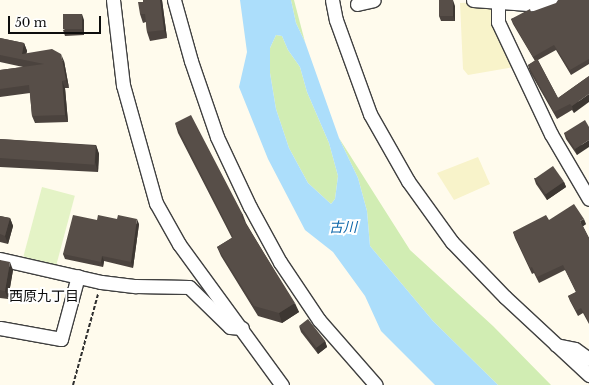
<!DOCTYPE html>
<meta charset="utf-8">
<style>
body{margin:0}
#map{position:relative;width:589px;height:385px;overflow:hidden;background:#fffbed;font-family:"Libre Baskerville","Noto Sans JP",serif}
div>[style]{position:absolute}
.farmland>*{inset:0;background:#f8f3ca}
.green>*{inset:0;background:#d1edb3}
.pitch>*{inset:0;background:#e4f3c6;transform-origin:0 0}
.water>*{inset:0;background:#acdefb}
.path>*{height:2px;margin-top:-1px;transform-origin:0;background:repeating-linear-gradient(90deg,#2f2f2f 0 4px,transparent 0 6px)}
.roads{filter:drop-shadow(1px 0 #404040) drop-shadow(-1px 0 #404040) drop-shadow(0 1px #404040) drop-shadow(0 -1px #404040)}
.minor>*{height:13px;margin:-6.5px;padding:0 6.5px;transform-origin:6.5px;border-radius:6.5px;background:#fff}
.wall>*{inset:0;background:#4b433e}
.shaded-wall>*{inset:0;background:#3d3732}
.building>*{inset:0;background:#574e48;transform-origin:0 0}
span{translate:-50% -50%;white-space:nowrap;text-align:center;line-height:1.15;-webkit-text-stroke:4px #fff;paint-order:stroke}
.water-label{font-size:14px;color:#0c66a9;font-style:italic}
.neighbourhood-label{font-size:14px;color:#0d0d0d}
.scale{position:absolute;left:8px;top:16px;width:93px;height:18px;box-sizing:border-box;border:2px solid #0d0d0d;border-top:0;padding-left:5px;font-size:12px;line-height:14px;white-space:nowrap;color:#0d0d0d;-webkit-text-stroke:3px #fff;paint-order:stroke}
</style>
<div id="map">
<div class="farmland">
<div style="clip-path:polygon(487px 2px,491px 8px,491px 17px,514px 67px,468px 75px,463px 69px,460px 3px)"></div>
<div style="clip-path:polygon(478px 157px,490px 184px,454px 200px,437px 173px)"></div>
</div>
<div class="green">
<div style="clip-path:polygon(291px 0,294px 0,305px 42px,296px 23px)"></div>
<div style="clip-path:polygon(276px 35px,282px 36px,288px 50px,300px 67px,307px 92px,329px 143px,338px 176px,335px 199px,331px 204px,308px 183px,289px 148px,276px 109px,270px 73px,270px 48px)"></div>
<div style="clip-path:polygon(339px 138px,410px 250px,493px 326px,551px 385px,498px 385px,433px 321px,370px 246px,367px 211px,358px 178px)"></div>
</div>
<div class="pitch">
<div style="left:42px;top:187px;width:34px;height:72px;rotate:15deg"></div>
</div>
<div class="water">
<div style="clip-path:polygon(evenodd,240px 0,291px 0,296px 23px,305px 42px,339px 138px,358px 178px,367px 211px,370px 246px,433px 321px,498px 385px,435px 385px,381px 331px,365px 296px,333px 252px,305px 230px,268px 159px,239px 87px,247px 52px,240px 0,276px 35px,282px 36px,288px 50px,300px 67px,307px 92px,329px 143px,338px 176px,335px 199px,331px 204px,308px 183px,289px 148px,276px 109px,270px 73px,270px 48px,276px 35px)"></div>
</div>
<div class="path">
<div style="left:73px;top:385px;width:94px;rotate:-74.6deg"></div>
</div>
<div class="roads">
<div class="minor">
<div style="left:113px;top:0;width:86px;rotate:83.3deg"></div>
<div style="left:123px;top:85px;width:123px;rotate:74.4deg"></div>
<div style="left:156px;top:203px;width:47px;rotate:60.7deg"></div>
<div style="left:179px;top:244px;width:175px;rotate:53.9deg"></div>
<div style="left:174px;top:0;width:63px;rotate:74.4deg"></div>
<div style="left:191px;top:61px;width:80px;rotate:71.1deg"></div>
<div style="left:217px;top:137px;width:77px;rotate:64.8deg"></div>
<div style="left:250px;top:207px;width:63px;rotate:61.4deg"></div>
<div style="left:280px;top:262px;width:70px;rotate:56.1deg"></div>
<div style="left:319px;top:320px;width:86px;rotate:48.8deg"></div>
<div style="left:332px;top:0;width:20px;rotate:79deg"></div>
<div style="left:336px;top:20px;width:100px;rotate:70.1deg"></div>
<div style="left:370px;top:114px;width:77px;rotate:60.4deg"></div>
<div style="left:408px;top:181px;width:75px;rotate:54.2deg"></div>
<div style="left:452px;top:242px;width:76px;rotate:46.1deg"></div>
<div style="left:505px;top:297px;width:115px;rotate:42.9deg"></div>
<div style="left:473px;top:0;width:69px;rotate:4.1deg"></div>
<div style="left:542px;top:5px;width:13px;rotate:-23deg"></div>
<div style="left:498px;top:0;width:22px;rotate:90deg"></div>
<div style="left:498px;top:22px;width:124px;rotate:64.7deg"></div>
<div style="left:551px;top:134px;width:75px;rotate:59.7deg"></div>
<div style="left:357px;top:4px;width:17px;rotate:-13deg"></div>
<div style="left:0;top:259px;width:104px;rotate:12.8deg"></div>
<div style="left:101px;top:282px;width:35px;rotate:7deg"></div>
<div style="left:136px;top:286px;width:53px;rotate:1.1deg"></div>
<div style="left:189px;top:287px;width:57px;rotate:44.3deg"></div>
<div style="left:230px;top:327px;width:12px;rotate:5deg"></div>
<div style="left:0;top:328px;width:62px;rotate:10.2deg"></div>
<div style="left:61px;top:339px;width:65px;rotate:-74.9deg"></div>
<div style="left:556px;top:345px;width:19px;rotate:12deg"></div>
<div style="left:575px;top:349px;width:17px;rotate:36deg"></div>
</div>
</div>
<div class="wall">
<div style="clip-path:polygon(143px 0,162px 0,167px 38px,150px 41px,147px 32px,146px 22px,143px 23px,140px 14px,143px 2px)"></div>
<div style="clip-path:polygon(589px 0,589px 64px,571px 75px,556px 50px,538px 60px,558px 98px,589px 76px,574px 113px,572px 110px,557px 119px,530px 72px,528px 65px,535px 61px,513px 24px,511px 19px,531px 12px)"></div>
<div style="clip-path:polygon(455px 6px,455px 21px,441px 21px,439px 16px)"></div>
<div style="clip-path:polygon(84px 20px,84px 35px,65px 36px,63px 30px)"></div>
<div style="clip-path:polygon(0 38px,24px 43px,27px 51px,26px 54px,64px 61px,69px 88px,65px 88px,68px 122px,35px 123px,32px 116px,30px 93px,0 97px,0 70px,23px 67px,0 62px)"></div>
<div style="clip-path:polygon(175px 123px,243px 215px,246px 223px,299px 312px,282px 323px,258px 316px,221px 256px,217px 247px,232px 238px,178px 133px)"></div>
<div style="clip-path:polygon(589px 127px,577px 155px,566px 139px,564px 133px)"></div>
<div style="clip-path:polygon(0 139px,96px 145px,99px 154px,98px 172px,0 167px)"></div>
<div style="clip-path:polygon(534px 178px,564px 182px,566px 187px,547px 200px,536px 184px)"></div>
<div style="clip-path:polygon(0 216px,10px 218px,13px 226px,8px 244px,0 242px)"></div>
<div style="clip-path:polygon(97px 220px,139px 224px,133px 268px,104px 261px,103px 267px,65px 259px,63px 254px)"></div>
<div style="clip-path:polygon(549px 220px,586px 224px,583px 226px,589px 238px,589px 324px,583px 313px,578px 316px,570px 301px,568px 296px,576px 292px,565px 270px,539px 283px,534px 273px,532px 274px,515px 238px,513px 232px)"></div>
<div style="clip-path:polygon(0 260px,13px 270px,8px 299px,0 298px)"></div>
<div style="clip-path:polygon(299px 326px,325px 341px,327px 347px,318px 354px,301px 332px)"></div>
</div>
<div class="shaded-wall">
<div style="clip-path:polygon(160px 0,162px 0,167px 38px,164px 30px)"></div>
<div style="clip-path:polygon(453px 0,455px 6px,455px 21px,453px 16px)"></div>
<div style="clip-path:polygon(82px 14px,84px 20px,84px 35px,82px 29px)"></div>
<div style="clip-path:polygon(24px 43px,27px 51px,25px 60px,22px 54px)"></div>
<div style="clip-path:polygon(61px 54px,64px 61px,69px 88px,66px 80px)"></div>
<div style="clip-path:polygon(62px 81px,65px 88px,68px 122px,65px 115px)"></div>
<div style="clip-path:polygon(589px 94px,589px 102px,574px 113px,572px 106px)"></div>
<div style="clip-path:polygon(589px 140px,589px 147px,577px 155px,575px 149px)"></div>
<div style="clip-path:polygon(96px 145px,99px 154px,98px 172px,95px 162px)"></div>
<div style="clip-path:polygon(564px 182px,566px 187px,547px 200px,545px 194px)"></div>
<div style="clip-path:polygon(10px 218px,13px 226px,8px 244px,5px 236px)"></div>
<div style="clip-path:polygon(137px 219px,139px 224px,133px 268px,131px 262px)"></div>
<div style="clip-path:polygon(584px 219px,586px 224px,582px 227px,580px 221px)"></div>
<div style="clip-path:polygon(102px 256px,104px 261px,103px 267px,101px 262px)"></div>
<div style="clip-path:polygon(10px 262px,13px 270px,8px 299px,5px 291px)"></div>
<div style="clip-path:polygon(295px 303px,299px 312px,282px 323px,279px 313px)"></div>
<div style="clip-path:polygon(325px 341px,327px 347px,318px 354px,316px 348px)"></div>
</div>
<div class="building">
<div style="clip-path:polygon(143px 0,160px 0,164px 30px,147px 32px,145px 14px,140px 14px,138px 2px,143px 2px)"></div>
<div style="left:439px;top:0;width:14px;height:16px"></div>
<div style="clip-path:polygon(558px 0,589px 0,589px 59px,570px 70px,554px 45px,533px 57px,511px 19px,530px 9px,531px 12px,556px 3px)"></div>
<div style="left:82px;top:14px;width:15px;height:19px;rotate:90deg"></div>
<div style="clip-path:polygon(0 38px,24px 43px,22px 54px,52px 49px,61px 54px,66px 80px,62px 81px,65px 115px,32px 116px,29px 85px,0 89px,0 70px,44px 64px,0 55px)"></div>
<div style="clip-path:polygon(537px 59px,558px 98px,589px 76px,589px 94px,572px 106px,570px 104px,554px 112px,528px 65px)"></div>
<div style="clip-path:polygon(191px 115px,243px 215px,241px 216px,295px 303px,279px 313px,254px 306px,217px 247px,233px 237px,175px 123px)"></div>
<div style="clip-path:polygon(585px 120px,589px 127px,589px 140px,575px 149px,564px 133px)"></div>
<div style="left:0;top:139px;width:96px;height:19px;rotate:4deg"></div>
<div style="left:553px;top:166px;width:19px;height:22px;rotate:55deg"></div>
<div style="clip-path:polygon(574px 204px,584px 219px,580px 221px,589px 238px,589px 322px,581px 308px,576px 311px,568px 296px,576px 292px,563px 265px,537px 277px,532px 267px,530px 268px,513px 232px,546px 215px,549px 220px)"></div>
<div style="clip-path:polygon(73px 215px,97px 220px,98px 215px,117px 219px,118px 215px,137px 219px,131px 262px,102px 256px,101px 262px,63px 254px)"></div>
<div style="clip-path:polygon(0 216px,10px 218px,5px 236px,0 234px)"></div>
<div style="clip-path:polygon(0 260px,10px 262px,5px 291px,0 290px)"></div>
<div style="left:308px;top:319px;width:28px;height:11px;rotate:52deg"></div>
</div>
<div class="water-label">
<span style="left:343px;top:227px">古川</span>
</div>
<div class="neighbourhood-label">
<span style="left:44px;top:296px">西原九丁目</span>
</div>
<div class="scale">50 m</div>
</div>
